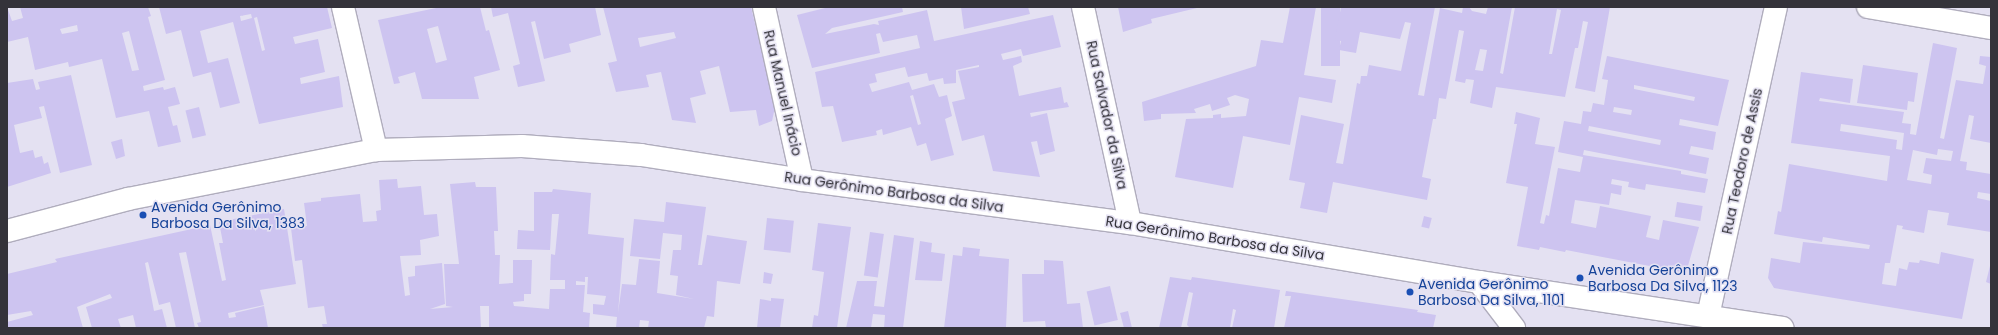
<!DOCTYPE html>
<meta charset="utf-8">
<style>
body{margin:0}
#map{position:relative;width:1998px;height:335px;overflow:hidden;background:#e4e1f2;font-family:Poppins,sans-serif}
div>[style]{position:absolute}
.building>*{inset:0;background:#cdc4f0;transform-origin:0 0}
.roads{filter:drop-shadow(1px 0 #b0adbd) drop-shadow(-1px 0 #b0adbd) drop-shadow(0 1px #b0adbd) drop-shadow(0 -1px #b0adbd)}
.street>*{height:22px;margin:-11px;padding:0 11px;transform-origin:11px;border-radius:11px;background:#fff}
.dots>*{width:11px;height:11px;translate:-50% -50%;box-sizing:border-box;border:2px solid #e4e1f2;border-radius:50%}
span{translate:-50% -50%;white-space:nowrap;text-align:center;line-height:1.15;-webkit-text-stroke:3px #e4e1f2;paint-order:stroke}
.street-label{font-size:14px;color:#34333a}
.transit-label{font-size:14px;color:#164399}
.left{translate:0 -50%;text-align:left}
.frame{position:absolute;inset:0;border:8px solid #34333a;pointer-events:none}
</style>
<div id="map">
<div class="building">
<div style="clip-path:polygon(evenodd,7px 7px,12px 21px,23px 18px,20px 7px,148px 7px,151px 16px,148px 17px,165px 80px,143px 86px,144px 91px,163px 87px,164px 90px,175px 87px,180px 104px,168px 107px,173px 126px,177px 125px,181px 142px,158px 147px,149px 111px,116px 118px,102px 59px,69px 67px,68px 62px,35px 70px,28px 37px,7px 42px,7px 7px,77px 25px,78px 31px,62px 34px,60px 29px,77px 25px,7px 7px,129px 31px,139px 70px,132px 71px,122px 33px,129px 31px)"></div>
<div style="clip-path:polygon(evenodd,159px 7px,327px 7px,332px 28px,293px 37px,295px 44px,318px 39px,325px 72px,300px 78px,301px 84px,339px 76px,343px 107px,259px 124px,233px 22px,200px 31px,208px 63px,228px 58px,240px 103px,220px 108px,211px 72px,193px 77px,181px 30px,166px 34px,159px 7px,251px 14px,252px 18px,241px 21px,240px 16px,251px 14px,159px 7px,257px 17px,265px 50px,262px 51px,254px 18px,257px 17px)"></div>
<div style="clip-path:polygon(evenodd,441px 7px,480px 7px,486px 31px,489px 30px,500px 70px,474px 77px,479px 99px,422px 99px,415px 72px,398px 77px,400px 83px,394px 84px,378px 20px,441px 7px,438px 26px,447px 60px,436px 63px,427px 29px,438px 26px)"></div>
<div style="clip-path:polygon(491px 7px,595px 7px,601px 35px,569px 44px,571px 52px,544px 59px,535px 21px,531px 22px,545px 81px,518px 87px,513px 66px,520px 64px,508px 13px,493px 17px)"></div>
<div style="clip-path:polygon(evenodd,603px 7px,751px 7px,775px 107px,772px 121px,759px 126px,756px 110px,730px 112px,719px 66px,700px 71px,706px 94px,690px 98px,696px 123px,672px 120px,661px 72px,646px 75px,649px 87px,616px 92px,608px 63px,617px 61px,603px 7px,674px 32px,676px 38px,640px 47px,638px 38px,674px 32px)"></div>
<div style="clip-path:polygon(evenodd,829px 7px,902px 7px,903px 12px,832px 28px,825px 34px,874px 24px,879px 25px,878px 21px,927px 10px,934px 41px,1053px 15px,1061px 47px,1023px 56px,1021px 49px,1001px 54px,1003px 60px,1021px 56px,1022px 62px,1013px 66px,1019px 96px,1061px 87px,1064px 103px,1067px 102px,1069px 107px,1030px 113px,1031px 117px,1047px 113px,1055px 151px,1040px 155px,1037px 141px,1031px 142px,1040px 177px,993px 171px,984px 135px,962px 141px,952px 102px,965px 99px,958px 71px,979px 67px,979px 65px,956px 70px,956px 83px,944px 84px,943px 78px,929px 81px,927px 73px,908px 77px,905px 67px,875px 74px,877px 82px,869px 84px,872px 92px,909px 82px,912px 90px,934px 84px,939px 97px,947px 95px,952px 116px,945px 119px,954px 155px,931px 161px,926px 143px,917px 146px,911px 127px,883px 135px,882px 129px,876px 131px,877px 135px,842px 142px,833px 106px,822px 107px,815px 72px,920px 48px,917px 35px,883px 42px,880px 33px,876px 34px,880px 53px,812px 68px,797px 15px,829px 7px,913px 95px,921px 124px,918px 125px,910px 96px,913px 95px)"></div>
<div style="clip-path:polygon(961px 7px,1028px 7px,1030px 14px,964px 29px)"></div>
<div style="clip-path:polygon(1118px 7px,1197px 7px,1197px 8px,1151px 19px,1152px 23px,1123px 32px)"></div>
<div style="clip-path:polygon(1290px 7px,1316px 7px,1304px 75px,1336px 80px,1332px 103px,1299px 97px,1290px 145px,1243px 136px,1233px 188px,1175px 177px,1186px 119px,1213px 118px,1213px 115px,1221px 114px,1221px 118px,1246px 116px,1249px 99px,1235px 95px,1227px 98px,1230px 105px,1212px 111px,1210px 104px,1194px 109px,1196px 113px,1161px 114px,1161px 119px,1144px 121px,1142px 102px,1256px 66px,1261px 40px,1283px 43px)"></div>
<div style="left:1321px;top:7px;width:19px;height:59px"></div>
<div style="clip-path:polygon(evenodd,1341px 7px,1435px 7px,1418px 95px,1424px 96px,1440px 8px,1462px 13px,1463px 7px,1469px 7px,1472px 11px,1486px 14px,1488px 7px,1512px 7px,1500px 73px,1503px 74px,1515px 7px,1610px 7px,1595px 92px,1575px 88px,1588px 22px,1583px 21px,1578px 48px,1575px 48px,1565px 97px,1496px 87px,1492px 108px,1470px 103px,1474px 80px,1466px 79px,1465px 83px,1455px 81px,1464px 31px,1459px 30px,1446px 99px,1439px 98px,1436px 119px,1433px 119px,1422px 177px,1431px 179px,1427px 200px,1333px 182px,1327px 213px,1300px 208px,1305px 183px,1289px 180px,1301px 115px,1344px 124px,1336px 163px,1343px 164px,1357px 83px,1360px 84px,1361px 76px,1367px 76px,1369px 65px,1401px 71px,1411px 23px,1405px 22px,1400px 39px,1360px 32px,1356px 53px,1339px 50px,1341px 41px,1335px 40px,1341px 7px,1557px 9px,1561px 10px,1552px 54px,1549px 54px,1557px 9px,1341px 7px,1480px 49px,1487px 50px,1483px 71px,1475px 70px,1480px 49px)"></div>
<div style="clip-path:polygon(evenodd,1933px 43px,1957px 48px,1940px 138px,1944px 139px,1956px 80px,1983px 84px,1986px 66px,1979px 64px,1980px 56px,1991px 57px,1991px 143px,1970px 139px,1974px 116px,1969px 115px,1960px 161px,1967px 162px,1966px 170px,1991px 174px,1991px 194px,1978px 192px,1977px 198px,1991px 201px,1991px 232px,1947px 225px,1949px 213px,1928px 210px,1924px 233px,1902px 229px,1903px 226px,1897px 225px,1890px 263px,1885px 263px,1882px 284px,1896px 286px,1899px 268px,1907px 270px,1909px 262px,1919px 263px,1920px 260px,1939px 264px,1941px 252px,1974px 259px,1962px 319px,1774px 288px,1768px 278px,1771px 258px,1800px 263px,1803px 242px,1869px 249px,1870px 245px,1823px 237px,1822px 242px,1774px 234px,1778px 211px,1781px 212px,1789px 164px,1887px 181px,1890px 156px,1791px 143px,1801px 72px,1853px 79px,1850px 103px,1820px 98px,1819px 101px,1904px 112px,1902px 123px,1911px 124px,1910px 134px,1916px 135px,1933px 43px,1841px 124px,1904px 133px,1902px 150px,1896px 149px,1897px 140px,1840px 131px,1841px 124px,1933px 43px,1938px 149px,1953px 151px,1951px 161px,1926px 158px,1923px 173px,1932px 175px,1931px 184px,1907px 180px,1913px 150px,1937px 155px,1938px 149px)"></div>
<div style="clip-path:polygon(evenodd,1607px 56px,1729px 80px,1718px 126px,1680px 119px,1679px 125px,1716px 132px,1713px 150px,1691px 146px,1689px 154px,1709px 158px,1706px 174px,1584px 150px,1583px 155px,1681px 171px,1681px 174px,1708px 179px,1705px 193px,1646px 184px,1645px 190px,1628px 187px,1629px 182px,1612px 179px,1611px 184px,1622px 186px,1621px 195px,1611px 193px,1609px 205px,1575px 200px,1571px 223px,1596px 228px,1600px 206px,1651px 216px,1646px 237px,1659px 240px,1663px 220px,1699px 227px,1686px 273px,1566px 250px,1565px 252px,1540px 247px,1539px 250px,1517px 246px,1528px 187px,1506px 183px,1517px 124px,1514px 124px,1516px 112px,1540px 118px,1535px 144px,1555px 147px,1540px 223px,1544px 224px,1546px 215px,1549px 216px,1558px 168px,1580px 172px,1583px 157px,1558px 152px,1564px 121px,1581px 124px,1583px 111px,1591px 112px,1593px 103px,1604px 105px,1608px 80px,1602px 79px,1607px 56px,1634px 85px,1695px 97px,1694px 101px,1634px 89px,1634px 85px,1607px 56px,1614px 107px,1632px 110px,1631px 115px,1613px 112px,1614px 107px,1607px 56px,1589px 126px,1661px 140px,1660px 145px,1588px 131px,1589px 126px)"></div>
<div style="clip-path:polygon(1863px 65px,1918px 73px,1914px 102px,1908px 101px,1907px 110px,1857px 103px)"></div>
<div style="clip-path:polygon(71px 75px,92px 165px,60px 173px,44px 106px,39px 107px,42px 118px,14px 125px,20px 153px,33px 150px,35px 158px,42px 156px,44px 164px,48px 162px,51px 173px,7px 187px,7px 83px,33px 79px,36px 90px,40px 89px,38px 82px)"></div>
<div style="left:199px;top:107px;width:29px;height:14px;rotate:76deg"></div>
<div style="clip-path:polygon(122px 139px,125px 156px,116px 159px,111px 142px)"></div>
<div style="clip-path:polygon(397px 179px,398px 188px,421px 186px,424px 215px,437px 214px,439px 236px,420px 240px,421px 255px,400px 256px,405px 296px,410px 295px,408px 277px,415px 276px,415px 266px,442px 263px,445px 304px,430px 309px,453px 307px,446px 306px,444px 264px,459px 264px,450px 184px,475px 182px,476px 187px,496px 187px,498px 231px,494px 231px,495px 255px,500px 255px,499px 284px,513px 283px,513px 260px,532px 260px,531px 294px,524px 294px,524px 301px,513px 302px,514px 306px,549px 309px,550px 289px,565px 289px,565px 280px,550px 280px,551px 254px,555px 255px,559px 214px,552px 214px,550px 250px,517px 249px,518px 230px,534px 231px,534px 192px,552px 192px,553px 189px,591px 193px,588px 234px,624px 238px,618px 313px,622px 284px,636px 285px,639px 259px,660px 261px,657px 293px,694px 299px,676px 295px,678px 276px,670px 275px,673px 250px,681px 250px,682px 235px,663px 233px,660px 259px,630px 256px,634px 219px,664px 222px,666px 202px,706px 207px,698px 265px,702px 265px,707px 235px,747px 241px,740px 284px,717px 281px,714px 317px,707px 316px,704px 328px,648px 328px,649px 321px,640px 320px,639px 328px,616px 328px,617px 317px,593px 314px,593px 304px,604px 305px,606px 296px,587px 294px,588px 277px,585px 277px,585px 282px,576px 281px,576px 285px,585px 285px,583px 312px,590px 313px,589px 328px,489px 328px,489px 306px,480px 306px,481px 328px,323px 328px,322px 324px,327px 324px,324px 306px,308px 308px,302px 260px,295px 261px,291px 228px,307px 226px,304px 203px,321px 201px,321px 198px,360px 194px,363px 222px,377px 221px,376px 211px,381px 210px,379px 180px)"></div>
<div style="left:1677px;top:202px;width:26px;height:15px;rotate:9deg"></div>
<div style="clip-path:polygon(284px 209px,296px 284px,260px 290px,264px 305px,228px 313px,229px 318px,236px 317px,235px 313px,264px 306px,268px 328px,199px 328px,197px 323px,201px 322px,186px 252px,179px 253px,195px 328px,176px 328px,170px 302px,159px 305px,148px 262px,145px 263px,154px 311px,162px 309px,167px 328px,136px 328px,133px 315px,118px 319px,121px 328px,92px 328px,86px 307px,112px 298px,110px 294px,77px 307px,83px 328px,7px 328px,7px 322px,33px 315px,31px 311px,7px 315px,7px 274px,57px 262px,55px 259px,210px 225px,222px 281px,226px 280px,219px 243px,223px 243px,219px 222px)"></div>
<div style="left:1424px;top:216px;width:8px;height:11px;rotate:14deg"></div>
<div style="left:767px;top:218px;width:27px;height:32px;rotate:6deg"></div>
<div style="clip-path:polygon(818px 223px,851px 227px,837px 328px,812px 328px,814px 315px,818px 316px,824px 272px,812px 270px)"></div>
<div style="left:870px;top:232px;width:14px;height:44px;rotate:8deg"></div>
<div style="clip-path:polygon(894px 235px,914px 238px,903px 328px,884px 328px,885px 315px,873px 314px,871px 328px,846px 328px,857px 281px,877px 281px,874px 306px,884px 307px)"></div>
<div style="clip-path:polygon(920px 241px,932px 243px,931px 252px,945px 254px,942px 281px,915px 280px)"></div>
<div style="clip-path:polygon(963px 247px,980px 249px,979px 256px,1009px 259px,1006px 327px,944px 328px,953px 255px,962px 256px)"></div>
<div style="clip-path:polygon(1044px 260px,1063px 261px,1067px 304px,1080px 303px,1083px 328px,1046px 328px,1045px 321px,1023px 322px,1022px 274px,1044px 274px)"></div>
<div style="clip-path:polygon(1991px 262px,1991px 284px,1986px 282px)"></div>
<div style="clip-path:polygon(764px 272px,773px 274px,771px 284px,763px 283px)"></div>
<div style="clip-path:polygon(1170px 277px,1191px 280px,1192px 277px,1280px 290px,1274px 328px,1232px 328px,1236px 310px,1233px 309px,1230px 328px,1190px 328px,1187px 325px,1193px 293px,1189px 292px,1181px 328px,1159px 328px)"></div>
<div style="left:1110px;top:286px;width:35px;height:24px;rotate:77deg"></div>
<div style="clip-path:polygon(1286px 291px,1418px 310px,1417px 312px,1436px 315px,1433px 328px,1284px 328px,1291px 296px,1285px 296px)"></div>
<div style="clip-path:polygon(771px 298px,784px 299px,780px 328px,757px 328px,760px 299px,771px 301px)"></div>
<div style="clip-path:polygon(1128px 311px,1132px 328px,1124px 328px,1120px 313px)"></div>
</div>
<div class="roads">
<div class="street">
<div style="left:343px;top:7px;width:147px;rotate:77deg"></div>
<div style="left:764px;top:7px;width:177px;rotate:77.6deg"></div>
<div style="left:1083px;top:7px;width:221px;rotate:77.7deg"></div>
<div style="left:1868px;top:7px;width:125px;rotate:9.7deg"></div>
<div style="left:7px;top:231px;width:125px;rotate:-14.8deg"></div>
<div style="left:128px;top:199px;width:253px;rotate:-11.2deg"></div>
<div style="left:376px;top:150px;width:146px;rotate:-1.6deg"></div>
<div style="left:522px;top:146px;width:119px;rotate:4.3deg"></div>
<div style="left:641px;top:155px;width:163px;rotate:8.8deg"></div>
<div style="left:802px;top:180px;width:331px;rotate:7.5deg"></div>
<div style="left:1130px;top:223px;width:354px;rotate:9.6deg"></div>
<div style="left:1479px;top:282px;width:307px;rotate:8.6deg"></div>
<div style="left:1479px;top:282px;width:58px;rotate:52.7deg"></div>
<div style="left:1708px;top:316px;width:316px;rotate:-77.6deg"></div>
</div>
</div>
<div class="dots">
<div style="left:143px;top:215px;background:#1a4fb4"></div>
<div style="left:1580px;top:278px;background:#1a4fb4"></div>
<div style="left:1410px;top:292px;background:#1a4fb4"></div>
</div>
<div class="street-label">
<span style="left:783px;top:93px;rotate:77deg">Rua Manuel Inácio</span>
<span style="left:1107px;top:115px;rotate:78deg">Rua Salvador da Silva</span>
<span style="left:1742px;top:161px;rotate:-78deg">Rua Teodoro de Assis</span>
<span style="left:894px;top:192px;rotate:8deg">Rua Gerônimo Barbosa da Silva</span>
<span style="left:1215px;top:238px;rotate:9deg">Rua Gerônimo Barbosa da Silva</span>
</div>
<div class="transit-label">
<span class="left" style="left:151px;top:215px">Avenida Gerônimo<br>Barbosa Da Silva, 1383</span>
<span class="left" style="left:1588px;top:278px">Avenida Gerônimo<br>Barbosa Da Silva, 1123</span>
<span class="left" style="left:1418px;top:292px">Avenida Gerônimo<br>Barbosa Da Silva, 1101</span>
</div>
<div class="frame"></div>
</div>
